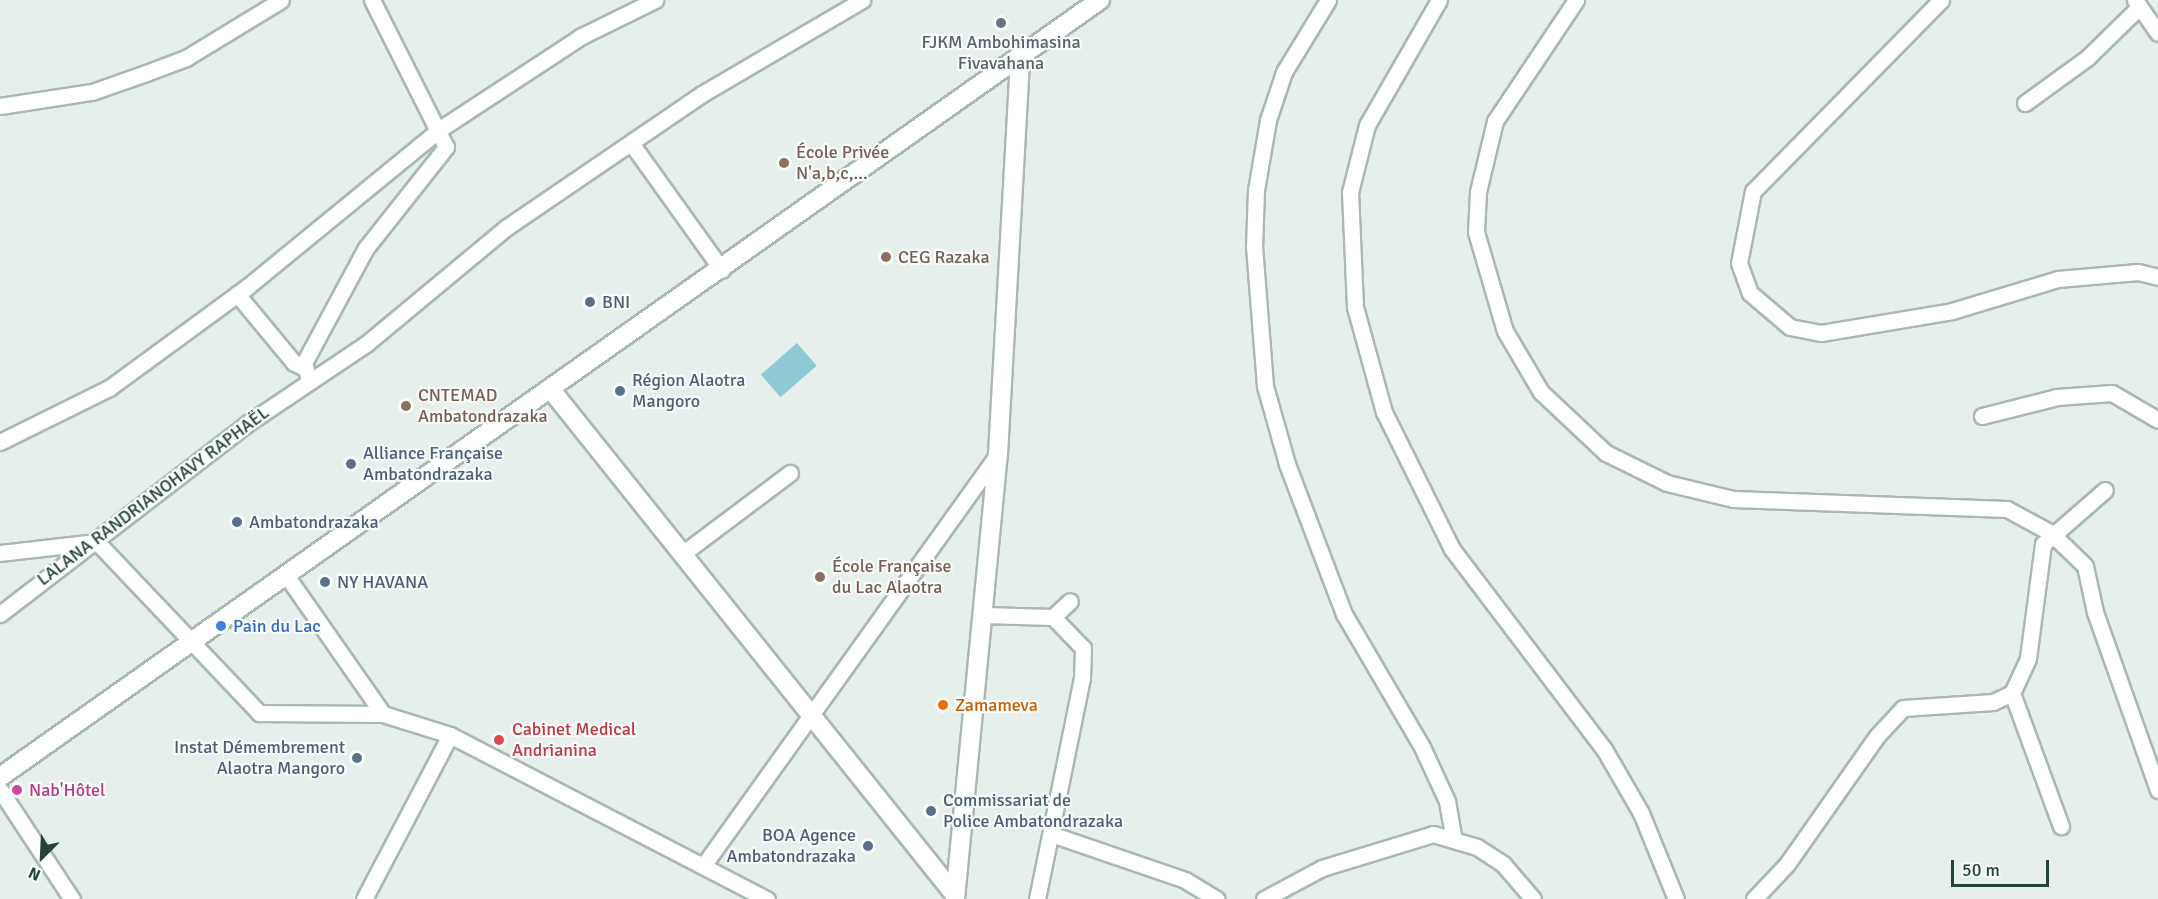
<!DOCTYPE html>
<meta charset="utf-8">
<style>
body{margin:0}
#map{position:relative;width:2158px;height:899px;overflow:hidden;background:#e6efeb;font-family:Signika,sans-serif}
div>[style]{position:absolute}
.water>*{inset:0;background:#8ec9d4;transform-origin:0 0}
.roads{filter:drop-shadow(2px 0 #a8b8b2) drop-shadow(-2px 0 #a8b8b2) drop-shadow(0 2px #a8b8b2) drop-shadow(0 -2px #a8b8b2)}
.street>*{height:15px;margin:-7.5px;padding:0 7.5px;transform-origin:7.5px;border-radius:7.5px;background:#fff}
.secondary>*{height:18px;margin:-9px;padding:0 9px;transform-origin:9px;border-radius:9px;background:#fff}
.dots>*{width:16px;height:16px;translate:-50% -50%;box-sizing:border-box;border:3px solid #f7fbf9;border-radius:50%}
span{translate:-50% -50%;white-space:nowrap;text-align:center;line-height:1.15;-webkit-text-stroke:4.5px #f7fbf9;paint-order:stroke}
.worship-label{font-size:18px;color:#5b616d}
.education-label{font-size:18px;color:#785e54}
.left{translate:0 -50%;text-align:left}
.service-label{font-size:18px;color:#4e5e75}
.right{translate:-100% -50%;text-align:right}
.street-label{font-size:18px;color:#24423a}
.shop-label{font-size:18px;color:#366cbe}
.food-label{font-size:18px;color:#c56008}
.health-label{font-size:18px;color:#be3a42}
.hotel-label{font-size:18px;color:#b23c85}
.north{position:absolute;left:12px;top:827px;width:60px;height:60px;-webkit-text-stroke:4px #f7fbf9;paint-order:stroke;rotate:204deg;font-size:16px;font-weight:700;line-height:24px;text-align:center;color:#24423a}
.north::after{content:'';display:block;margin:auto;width:21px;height:27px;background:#24423a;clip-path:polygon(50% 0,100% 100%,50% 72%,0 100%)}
.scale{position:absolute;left:1951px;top:860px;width:98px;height:27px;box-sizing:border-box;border:3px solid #24423a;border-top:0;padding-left:8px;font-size:18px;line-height:21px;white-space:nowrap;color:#24423a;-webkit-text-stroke:4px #f7fbf9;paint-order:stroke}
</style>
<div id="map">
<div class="water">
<div style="left:797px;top:343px;width:30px;height:48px;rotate:49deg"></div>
</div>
<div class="roads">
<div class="street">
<div style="left:1328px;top:0;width:84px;rotate:121.4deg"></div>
<div style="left:1284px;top:72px;width:51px;rotate:108.4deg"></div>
<div style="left:1268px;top:120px;width:71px;rotate:99.7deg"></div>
<div style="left:1256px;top:190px;width:56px;rotate:92deg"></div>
<div style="left:1254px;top:246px;width:140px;rotate:85.5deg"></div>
<div style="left:1265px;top:386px;width:81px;rotate:74.2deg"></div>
<div style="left:1287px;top:464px;width:160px;rotate:69.2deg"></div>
<div style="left:1344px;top:614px;width:154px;rotate:59.6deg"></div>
<div style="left:1422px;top:747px;width:60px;rotate:65.2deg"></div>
<div style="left:1447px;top:801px;width:36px;rotate:80deg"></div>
<div style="left:1439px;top:0;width:144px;rotate:119.9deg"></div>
<div style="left:1367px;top:125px;width:69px;rotate:104.2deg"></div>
<div style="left:1350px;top:192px;width:115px;rotate:87.5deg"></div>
<div style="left:1355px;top:307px;width:109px;rotate:74.6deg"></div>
<div style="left:1384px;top:412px;width:153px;rotate:63.6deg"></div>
<div style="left:1452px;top:549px;width:251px;rotate:52.8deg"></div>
<div style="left:1604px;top:749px;width:74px;rotate:60deg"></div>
<div style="left:1641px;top:813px;width:93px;rotate:67.9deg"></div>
<div style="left:1576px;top:0;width:146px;rotate:123.8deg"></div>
<div style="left:1495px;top:121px;width:73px;rotate:103.5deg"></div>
<div style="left:1478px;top:192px;width:40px;rotate:92.9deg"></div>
<div style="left:1476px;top:232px;width:103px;rotate:73.7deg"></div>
<div style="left:1505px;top:331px;width:71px;rotate:59.5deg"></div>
<div style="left:1541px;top:392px;width:89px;rotate:43.2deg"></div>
<div style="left:1606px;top:453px;width:68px;rotate:26.2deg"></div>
<div style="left:1667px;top:483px;width:68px;rotate:13.6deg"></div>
<div style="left:1733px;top:499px;width:274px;rotate:2.1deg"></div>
<div style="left:2007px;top:509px;width:50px;rotate:28.6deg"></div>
<div style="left:2051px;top:533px;width:47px;rotate:44.1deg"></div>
<div style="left:2085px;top:566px;width:47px;rotate:77.7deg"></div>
<div style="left:2095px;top:612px;width:189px;rotate:70.5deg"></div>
<div style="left:1941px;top:0;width:268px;rotate:134.5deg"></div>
<div style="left:1753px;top:191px;width:73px;rotate:101deg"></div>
<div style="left:1739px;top:263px;width:32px;rotate:70deg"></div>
<div style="left:1750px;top:293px;width:52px;rotate:40.4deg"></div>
<div style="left:1790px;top:327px;width:32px;rotate:11deg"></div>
<div style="left:1821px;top:333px;width:133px;rotate:-9.5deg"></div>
<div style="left:1952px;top:311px;width:111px;rotate:-16.8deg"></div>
<div style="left:2058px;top:279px;width:80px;rotate:-5deg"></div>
<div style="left:2138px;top:272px;width:21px;rotate:14deg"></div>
<div style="left:2135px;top:0;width:40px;rotate:55.1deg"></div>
<div style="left:2025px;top:103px;width:77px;rotate:-36deg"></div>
<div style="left:2087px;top:58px;width:70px;rotate:-44.4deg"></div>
<div style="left:0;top:106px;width:93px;rotate:-8.7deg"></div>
<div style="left:92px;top:92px;width:57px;rotate:-19.4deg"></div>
<div style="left:146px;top:73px;width:43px;rotate:-20.6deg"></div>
<div style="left:186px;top:58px;width:111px;rotate:-31.4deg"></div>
<div style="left:631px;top:143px;width:156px;rotate:54.4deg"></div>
<div style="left:237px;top:294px;width:89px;rotate:50.4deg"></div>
<div style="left:294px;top:363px;width:12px;rotate:24deg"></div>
<div style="left:309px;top:380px;width:18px;rotate:-106deg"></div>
<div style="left:304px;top:363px;width:131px;rotate:-61.7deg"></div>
<div style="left:366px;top:248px;width:129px;rotate:-51.6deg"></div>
<div style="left:446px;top:147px;width:165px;rotate:-116.7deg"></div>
<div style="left:1982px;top:416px;width:77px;rotate:-14.2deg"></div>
<div style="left:2057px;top:397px;width:55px;rotate:-4.2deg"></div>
<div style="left:2112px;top:393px;width:53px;rotate:30.4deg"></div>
<div style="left:0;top:442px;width:122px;rotate:-26.4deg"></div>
<div style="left:109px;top:388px;width:171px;rotate:-36.2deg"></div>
<div style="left:247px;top:287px;width:249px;rotate:-39.3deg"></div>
<div style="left:440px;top:129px;width:168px;rotate:-33.3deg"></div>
<div style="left:580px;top:37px;width:84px;rotate:-26.3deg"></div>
<div style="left:0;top:553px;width:98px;rotate:-6.5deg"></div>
<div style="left:97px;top:542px;width:236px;rotate:46.5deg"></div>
<div style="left:259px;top:713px;width:124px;rotate:0.5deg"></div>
<div style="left:682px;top:554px;width:135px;rotate:-36.9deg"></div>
<div style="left:286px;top:575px;width:169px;rotate:55.1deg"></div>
<div style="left:383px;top:714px;width:70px;rotate:17.4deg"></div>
<div style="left:450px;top:735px;width:357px;rotate:27.4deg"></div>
<div style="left:0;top:614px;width:313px;rotate:-37.6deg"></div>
<div style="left:248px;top:423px;width:142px;rotate:-33.8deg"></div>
<div style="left:366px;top:344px;width:183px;rotate:-39.7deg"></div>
<div style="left:507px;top:227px;width:236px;rotate:-34.3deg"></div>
<div style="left:702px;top:94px;width:186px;rotate:-30.4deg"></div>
<div style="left:983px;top:615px;width:70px;rotate:1.6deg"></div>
<div style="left:1053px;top:617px;width:23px;rotate:-43deg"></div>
<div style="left:2012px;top:693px;width:142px;rotate:69.8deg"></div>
<div style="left:0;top:790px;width:131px;rotate:56.6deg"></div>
<div style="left:1051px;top:834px;width:142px;rotate:18.9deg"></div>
<div style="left:1185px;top:880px;width:37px;rotate:31deg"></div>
<div style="left:703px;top:866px;width:507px;rotate:-54.4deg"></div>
<div style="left:364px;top:899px;width:185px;rotate:-62.3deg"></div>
<div style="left:1037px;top:899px;width:226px;rotate:-78.5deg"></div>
<div style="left:1082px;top:678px;width:30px;rotate:-88deg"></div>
<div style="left:1083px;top:648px;width:43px;rotate:-134.1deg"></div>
<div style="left:1264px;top:899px;width:66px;rotate:-28.1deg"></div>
<div style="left:1322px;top:868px;width:116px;rotate:-17deg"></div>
<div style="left:1433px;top:834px;width:46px;rotate:16.5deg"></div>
<div style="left:1477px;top:847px;width:31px;rotate:33deg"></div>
<div style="left:1503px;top:864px;width:46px;rotate:49.4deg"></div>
<div style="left:1754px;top:899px;width:48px;rotate:-46.7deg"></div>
<div style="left:1787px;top:864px;width:156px;rotate:-54.9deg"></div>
<div style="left:1877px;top:736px;width:38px;rotate:-47deg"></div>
<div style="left:1903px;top:708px;width:90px;rotate:-3.8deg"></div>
<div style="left:1993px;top:702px;width:21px;rotate:-25deg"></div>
<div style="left:2012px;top:693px;width:38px;rotate:-65deg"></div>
<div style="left:2028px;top:658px;width:115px;rotate:-82.5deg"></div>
<div style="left:2043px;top:544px;width:82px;rotate:-41.1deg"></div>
</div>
<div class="secondary">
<div style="left:552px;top:391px;width:645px;rotate:51.35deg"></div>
<div style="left:0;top:777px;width:1347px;rotate:-35.24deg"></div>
<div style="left:955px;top:899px;width:447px;rotate:-84.5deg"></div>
<div style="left:998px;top:454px;width:395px;rotate:-86.8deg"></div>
</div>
</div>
<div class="dots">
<div style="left:1001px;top:23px;background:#6b7280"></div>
<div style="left:784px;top:163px;background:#8d6e63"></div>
<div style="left:886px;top:257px;background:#8d6e63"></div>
<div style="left:590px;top:302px;background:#5c6f8a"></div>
<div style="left:620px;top:391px;background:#5c6f8a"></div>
<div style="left:406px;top:406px;background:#8d6e63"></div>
<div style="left:351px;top:464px;background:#5c6f8a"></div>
<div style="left:237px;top:522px;background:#5c6f8a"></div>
<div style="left:820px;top:577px;background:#8d6e63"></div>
<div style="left:325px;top:582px;background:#5c6f8a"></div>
<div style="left:221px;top:626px;background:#3f7fe0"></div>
<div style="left:943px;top:705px;background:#e8710a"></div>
<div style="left:499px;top:740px;background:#e0444e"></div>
<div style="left:357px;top:758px;background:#5c6f8a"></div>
<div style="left:17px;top:790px;background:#d1479c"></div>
<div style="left:931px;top:811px;background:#5c6f8a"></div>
<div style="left:868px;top:846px;background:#5c6f8a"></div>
</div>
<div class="worship-label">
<span style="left:1001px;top:53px">FJKM Ambohimasina<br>Fivavahana</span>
</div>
<div class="education-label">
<span class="left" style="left:796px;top:163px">École Privée<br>N'a,b,c,...</span>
<span class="left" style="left:898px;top:257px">CEG Razaka</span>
<span class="left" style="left:418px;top:406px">CNTEMAD<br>Ambatondrazaka</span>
<span class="left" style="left:832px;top:577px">École Française<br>du Lac Alaotra</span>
</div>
<div class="service-label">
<span class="left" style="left:602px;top:302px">BNI</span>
<span class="left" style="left:632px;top:391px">Région Alaotra<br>Mangoro</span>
<span class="left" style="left:363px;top:464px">Alliance Française<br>Ambatondrazaka</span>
<span class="left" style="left:249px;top:522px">Ambatondrazaka</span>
<span class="left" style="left:337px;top:582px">NY HAVANA</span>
<span class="right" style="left:345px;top:758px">Instat Démembrement<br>Alaotra Mangoro</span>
<span class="left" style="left:943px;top:811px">Commissariat de<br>Police Ambatondrazaka</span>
<span class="right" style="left:856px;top:846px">BOA Agence<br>Ambatondrazaka</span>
</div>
<div class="street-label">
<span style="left:153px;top:496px;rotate:-37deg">LALANA RANDRIANOHAVY RAPHAËL</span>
</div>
<div class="shop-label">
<span class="left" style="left:233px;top:626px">Pain du Lac</span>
</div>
<div class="food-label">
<span class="left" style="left:955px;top:705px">Zamameva</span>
</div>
<div class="health-label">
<span class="left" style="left:512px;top:740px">Cabinet Medical<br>Andrianina</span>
</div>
<div class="hotel-label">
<span class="left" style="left:29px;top:790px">Nab'Hôtel</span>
</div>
<div class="north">N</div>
<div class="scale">50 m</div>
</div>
